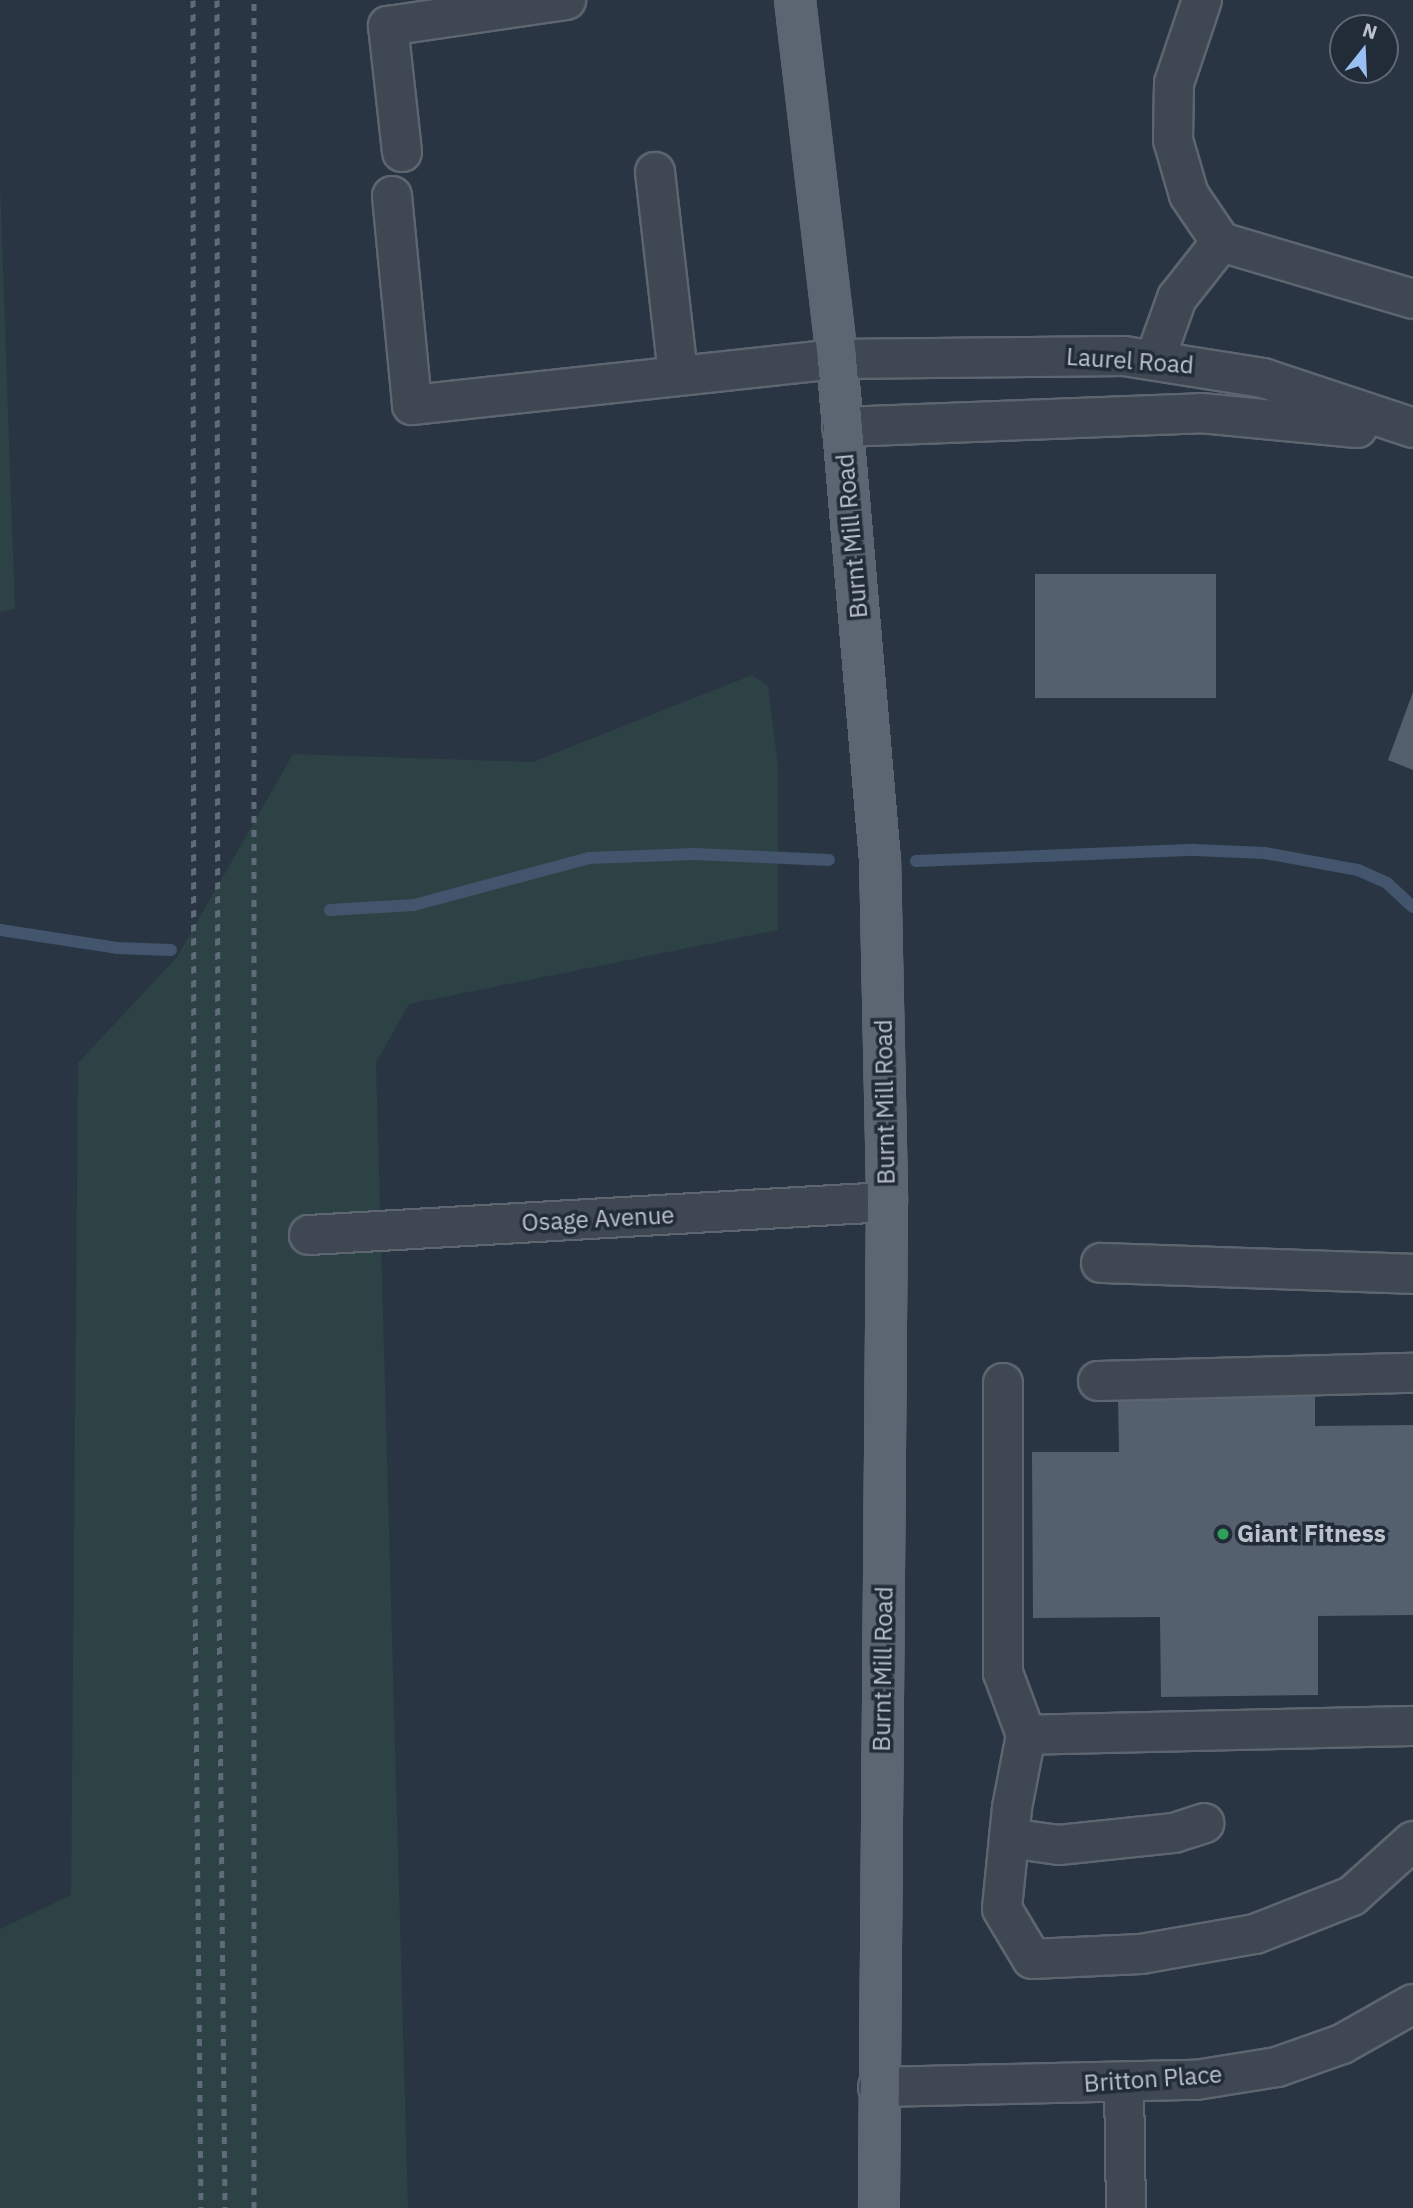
<!DOCTYPE html>
<style>
body{margin:0}
#map{position:relative;width:1413px;height:2208px;overflow:hidden;background:#2a3543;font-family:"IBM Plex Sans",sans-serif}
div>[style]{position:absolute}
.green>*{inset:0;background:#2c4244}
.stream>*{height:12px;margin:-6px;padding:0 6px;transform-origin:6px;border-radius:6px;background:#42556c}
.building>*{inset:0;background:#55606f;transform-origin:0 0}
.roads{filter:drop-shadow(2px 0 #5c6570) drop-shadow(-2px 0 #5c6570) drop-shadow(0 2px #5c6570) drop-shadow(0 -2px #5c6570)}
.minor>*{height:38px;margin:-19px;padding:0 19px;transform-origin:19px;border-radius:19px;background:#3e4752}
.major>*{height:38px;margin:-19px;padding:0 19px;transform-origin:19px;border-radius:19px;background:#5c6672}
.rail>*{height:5px;margin-top:-2.5px;transform-origin:0;background:repeating-linear-gradient(90deg,#606b79 0 7px,transparent 0 14px)}
.dots>*{width:19px;height:19px;translate:-50% -50%;box-sizing:border-box;border:4px solid #222c38;border-radius:50%}
span{translate:-50% -50%;white-space:nowrap;text-align:center;line-height:1.15;-webkit-text-stroke:7px #222c38;paint-order:stroke}
.street-label{font-size:24px;color:#bbc2cc}
.poi-label{font-size:24px;color:#bbc2cc;font-weight:700}
.left{translate:0 -50%;text-align:left}
.north{position:absolute;left:1329px;top:14px;width:70px;height:70px;box-sizing:border-box;background:#222c38;border:2px solid #5f6873;border-radius:50%;rotate:18deg;font-size:19px;font-weight:700;line-height:28px;text-align:center;color:#bbc2cc}
.north::after{content:'';display:block;margin:auto;width:24px;height:32px;background:#9abff2;clip-path:polygon(50% 0,100% 100%,50% 72%,0 100%)}
</style>
<div id="map">
<div class="green">
<div style="clip-path:polygon(0 183px,15px 609px,0 612px)"></div>
<div style="clip-path:polygon(752px 675px,768px 686px,778px 766px,778px 930px,409px 1004px,376px 1063px,408px 2208px,0 2208px,0 1929px,71px 1895px,78px 1063px,177px 957px,293px 754px,533px 762px)"></div>
</div>
<div class="stream">
<div style="left:916px;top:861px;width:278px;rotate:-2.3deg"></div>
<div style="left:1194px;top:850px;width:71px;rotate:2.4deg"></div>
<div style="left:1265px;top:853px;width:95px;rotate:10.4deg"></div>
<div style="left:1358px;top:870px;width:32px;rotate:24deg"></div>
<div style="left:1387px;top:883px;width:35px;rotate:43deg"></div>
<div style="left:330px;top:910px;width:84px;rotate:-3.4deg"></div>
<div style="left:414px;top:905px;width:181px;rotate:-15deg"></div>
<div style="left:589px;top:858px;width:105px;rotate:-2.2deg"></div>
<div style="left:694px;top:854px;width:135px;rotate:2.5deg"></div>
<div style="left:0;top:930px;width:118px;rotate:8.7deg"></div>
<div style="left:117px;top:948px;width:54px;rotate:2.1deg"></div>
</div>
<div class="building">
<div style="left:1216px;top:574px;width:124px;height:181px;rotate:90deg"></div>
<div style="clip-path:polygon(1413px 692px,1413px 770px,1388px 760px)"></div>
<div style="clip-path:polygon(1315px 1394px,1315px 1426px,1413px 1425px,1413px 1615px,1318px 1616px,1318px 1695px,1161px 1697px,1160px 1617px,1033px 1618px,1032px 1452px,1119px 1452px,1118px 1396px)"></div>
</div>
<div class="roads">
<div class="minor">
<div style="left:1202px;top:0;width:88px;rotate:108.6deg"></div>
<div style="left:1174px;top:83px;width:57px;rotate:91deg"></div>
<div style="left:1173px;top:140px;width:57px;rotate:73.8deg"></div>
<div style="left:1189px;top:195px;width:57px;rotate:55.8deg"></div>
<div style="left:1221px;top:242px;width:200px;rotate:16.5deg"></div>
<div style="left:402px;top:152px;width:127px;rotate:-96.3deg"></div>
<div style="left:388px;top:26px;width:180px;rotate:-8.3deg"></div>
<div style="left:655px;top:172px;width:203px;rotate:83.5deg"></div>
<div style="left:392px;top:196px;width:210px;rotate:84.5deg"></div>
<div style="left:412px;top:405px;width:427px;rotate:-6.2deg"></div>
<div style="left:837px;top:359px;width:287px;rotate:-0.6deg"></div>
<div style="left:1124px;top:356px;width:141px;rotate:9deg"></div>
<div style="left:1263px;top:378px;width:158px;rotate:18.4deg"></div>
<div style="left:1155px;top:359px;width:65px;rotate:-70.2deg"></div>
<div style="left:1177px;top:298px;width:71px;rotate:-51.8deg"></div>
<div style="left:842px;top:427px;width:359px;rotate:-2.2deg"></div>
<div style="left:1201px;top:413px;width:157px;rotate:5.5deg"></div>
<div style="left:309px;top:1235px;width:579px;rotate:-3.27deg"></div>
<div style="left:1101px;top:1263px;width:312px;rotate:2deg"></div>
<div style="left:1098px;top:1381px;width:315px;rotate:-1.5deg"></div>
<div style="left:1003px;top:1383px;width:290px;rotate:90deg"></div>
<div style="left:1003px;top:1673px;width:66px;rotate:69.6deg"></div>
<div style="left:1413px;top:1726px;width:387px;rotate:178.7deg"></div>
<div style="left:1026px;top:1735px;width:74px;rotate:100.9deg"></div>
<div style="left:1012px;top:1808px;width:101px;rotate:95.7deg"></div>
<div style="left:1002px;top:1909px;width:58px;rotate:59deg"></div>
<div style="left:1032px;top:1959px;width:109px;rotate:-2.6deg"></div>
<div style="left:1141px;top:1954px;width:116px;rotate:-10deg"></div>
<div style="left:1255px;top:1934px;width:104px;rotate:-21.4deg"></div>
<div style="left:1352px;top:1896px;width:82px;rotate:-42deg"></div>
<div style="left:1009px;top:1838px;width:50px;rotate:8deg"></div>
<div style="left:1059px;top:1845px;width:116px;rotate:-6deg"></div>
<div style="left:1174px;top:1833px;width:32px;rotate:-18deg"></div>
<div style="left:1124px;top:2084px;width:124px;rotate:89.1deg"></div>
<div style="left:878px;top:2087px;width:318px;rotate:-1.3deg"></div>
<div style="left:1196px;top:2080px;width:82px;rotate:-9.1deg"></div>
<div style="left:1277px;top:2067px;width:69px;rotate:-19.5deg"></div>
<div style="left:1342px;top:2044px;width:81px;rotate:-29.4deg"></div>
</div>
<div class="major">
<div style="left:795px;top:0;width:361px;rotate:83.3deg"></div>
<div style="left:837px;top:359px;width:500px;rotate:85.1deg"></div>
<div style="left:880px;top:857px;width:345px;rotate:88.8deg"></div>
<div style="left:887px;top:1202px;width:1006px;rotate:90.46deg"></div>
</div>
</div>
<div class="rail">
<div style="left:193px;top:0;width:1493px;rotate:89.96deg"></div>
<div style="left:194px;top:1493px;width:715px;rotate:89.44deg"></div>
<div style="left:217px;top:0;width:1493px;rotate:89.96deg"></div>
<div style="left:218px;top:1493px;width:715px;rotate:89.44deg"></div>
<div style="left:254px;top:2208px;width:2208px;rotate:-90deg"></div>
</div>
<div class="dots">
<div style="left:1223px;top:1534px;background:#2e9e5b"></div>
</div>
<div class="street-label">
<span style="left:1130px;top:361px;rotate:4deg">Laurel Road</span>
<span style="left:852px;top:536px;rotate:-95deg">Burnt Mill Road</span>
<span style="left:885px;top:1102px;rotate:-91deg">Burnt Mill Road</span>
<span style="left:598px;top:1219px;rotate:-3deg">Osage Avenue</span>
<span style="left:883px;top:1669px;rotate:-89deg">Burnt Mill Road</span>
<span style="left:1153px;top:2079px;rotate:-4deg">Britton Place</span>
</div>
<div class="poi-label">
<span class="left" style="left:1237px;top:1534px">Giant Fitness</span>
</div>
<div class="north">N</div>
</div>
